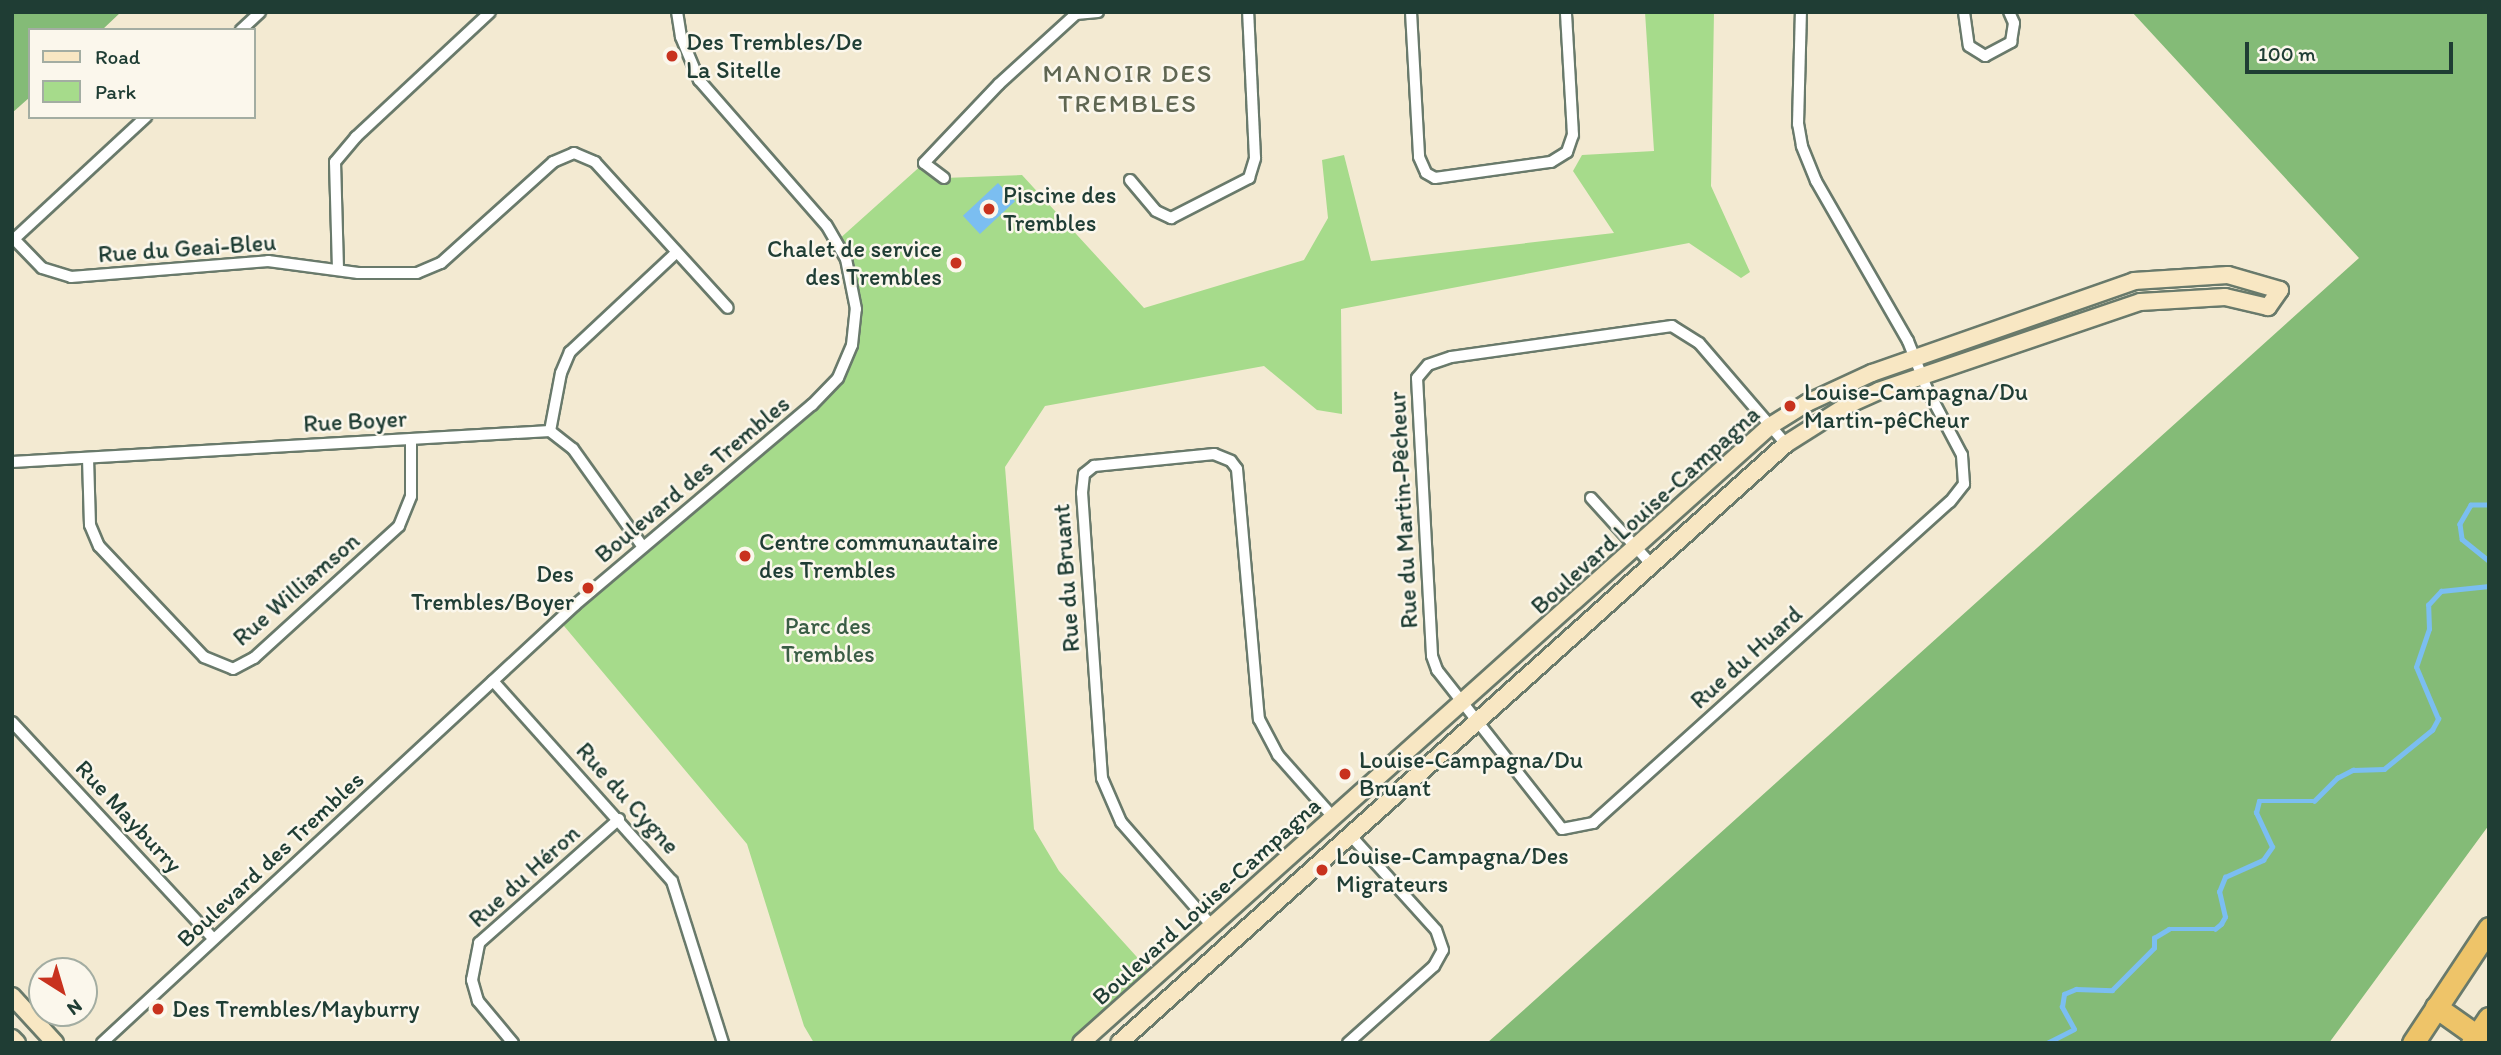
<!DOCTYPE html>
<meta charset="utf-8">
<style>
body{margin:0}
#map{position:relative;width:2501px;height:1055px;overflow:hidden;background:#f3ead2;font-family:Itim,sans-serif}
div>[style]{position:absolute}
.green>*{inset:0;background:#a6db8b}
.forest>*{inset:0;background:#84bb77}
.water>*{inset:0;background:#7bbef1;transform-origin:0 0}
.stream>*{height:4.5px;margin:-2.25px;padding:0 2.25px;transform-origin:2.25px;border-radius:2.25px;background:#7bbef1}
.roads{filter:drop-shadow(2px 0 #697a6b) drop-shadow(-2px 0 #697a6b) drop-shadow(0 2px #697a6b) drop-shadow(0 -2px #697a6b)}
.street>*{height:10px;margin:-5px;padding:0 5px;transform-origin:5px;border-radius:5px;background:#fff}
.secondary>*{height:16px;margin:-8px;padding:0 8px;transform-origin:8px;border-radius:8px;background:#f8e7c3}
.highway>*{height:21px;margin:-10.5px;padding:0 10.5px;transform-origin:10.5px;border-radius:10.5px;background:#eec469}
.dots>*{width:19px;height:19px;translate:-50% -50%;box-sizing:border-box;border:4px solid #fbf7ec;border-radius:50%}
span{translate:-50% -50%;white-space:nowrap;text-align:center;line-height:1.15;-webkit-text-stroke:5px #fbf7ec;paint-order:stroke}
.poi-label{font-size:24px;color:#1f3d34}
.left{translate:0 -50%;text-align:left}
.right{translate:-100% -50%;text-align:right}
.street-label{font-size:24px;color:#1f3d34}
.park-label{font-size:24px;color:#3a5d45}
.neighbourhood-label{font-size:26px;color:#5f6652;letter-spacing:2px}
.frame{position:absolute;inset:0;border:14px solid #1f3d34;pointer-events:none}
.legend{position:absolute;left:28px;top:28px;width:228px;height:91px;box-sizing:border-box;background:#fbf7ec;border:2px solid #a3ada2;margin:0;padding:9px 12px;list-style:none;font-size:21px;color:#1f3d34}
.legend li{display:flex;align-items:center;gap:14px;height:35px}
.legend b{width:35px;border:2px solid #a3ada2}
.north{position:absolute;left:28px;top:957px;width:70px;height:70px;box-sizing:border-box;background:#fbf7ec;border:2px solid #a3ada2;border-radius:50%;rotate:143deg;font-size:19px;font-weight:700;line-height:28px;text-align:center;color:#1f3d34}
.north::after{content:'';display:block;margin:auto;width:24px;height:32px;background:#c8321e;clip-path:polygon(50% 0,100% 100%,50% 72%,0 100%)}
.scale{position:absolute;left:2245px;top:42px;width:208px;height:32px;box-sizing:border-box;border:4px solid #1f3d34;border-top:0;padding-left:9px;font-size:21px;line-height:24px;white-space:nowrap;color:#1f3d34;-webkit-text-stroke:5px #fbf7ec;paint-order:stroke}
</style>
<div id="map">
<div class="green">
<div style="clip-path:polygon(1645px 12px,1714px 12px,1711px 186px,1750px 272px,1741px 278px,1689px 243px,1341px 309px,1342px 414px,1317px 410px,1264px 366px,1045px 406px,1005px 467px,1034px 829px,1059px 871px,1155px 977px,1081px 1043px,814px 1043px,804px 1026px,747px 844px,559px 620px,827px 390px,854px 326px,837px 241px,924px 163px,944px 178px,1022px 175px,1144px 308px,1304px 260px,1328px 218px,1322px 160px,1344px 155px,1371px 261px,1614px 233px,1573px 171px,1582px 155px,1654px 151px)"></div>
</div>
<div class="forest">
<div style="clip-path:polygon(12px 12px,121px 12px,102px 30px,30px 30px,30px 97px,12px 113px)"></div>
<div style="clip-path:polygon(2132px 12px,2489px 12px,2489px 825px,2329px 1043px,1487px 1043px,2359px 258px)"></div>
</div>
<div class="water">
<div style="left:998px;top:183px;width:25px;height:48px;rotate:47deg"></div>
</div>
<div class="stream">
<div style="left:2489px;top:505px;width:18px;rotate:180deg"></div>
<div style="left:2471px;top:505px;width:22px;rotate:120deg"></div>
<div style="left:2460px;top:524px;width:15px;rotate:82deg"></div>
<div style="left:2462px;top:539px;width:35px;rotate:39deg"></div>
<div style="left:2047px;top:1043px;width:30px;rotate:-27deg"></div>
<div style="left:2074px;top:1029px;width:25px;rotate:-119deg"></div>
<div style="left:2062px;top:1007px;width:13px;rotate:-81deg"></div>
<div style="left:2064px;top:994px;width:13px;rotate:-23deg"></div>
<div style="left:2076px;top:989px;width:36px;rotate:2deg"></div>
<div style="left:2112px;top:990px;width:59px;rotate:-45deg"></div>
<div style="left:2154px;top:948px;width:10px;rotate:-90deg"></div>
<div style="left:2154px;top:938px;width:17px;rotate:-31deg"></div>
<div style="left:2169px;top:929px;width:46px"></div>
<div style="left:2215px;top:929px;width:8px;rotate:-40deg"></div>
<div style="left:2221px;top:924px;width:8px;rotate:-60deg"></div>
<div style="left:2225px;top:917px;width:26px;rotate:-103deg"></div>
<div style="left:2219px;top:892px;width:16px;rotate:-68deg"></div>
<div style="left:2225px;top:877px;width:42px;rotate:-24.1deg"></div>
<div style="left:2263px;top:860px;width:16px;rotate:-55deg"></div>
<div style="left:2272px;top:847px;width:38px;rotate:-115deg"></div>
<div style="left:2256px;top:813px;width:12px;rotate:-76deg"></div>
<div style="left:2259px;top:801px;width:55px"></div>
<div style="left:2314px;top:801px;width:33px;rotate:-45deg"></div>
<div style="left:2337px;top:778px;width:18px;rotate:-27deg"></div>
<div style="left:2353px;top:770px;width:31px;rotate:-2deg"></div>
<div style="left:2384px;top:769px;width:62px;rotate:-39.1deg"></div>
<div style="left:2432px;top:730px;width:13px;rotate:-61deg"></div>
<div style="left:2438px;top:719px;width:56px;rotate:-112.9deg"></div>
<div style="left:2416px;top:667px;width:40px;rotate:-71.1deg"></div>
<div style="left:2429px;top:629px;width:24px;rotate:-92deg"></div>
<div style="left:2428px;top:605px;width:19px;rotate:-47deg"></div>
<div style="left:2441px;top:591px;width:48px;rotate:-5.9deg"></div>
</div>
<div class="roads">
<div class="street">
<div style="left:1411px;top:12px;width:145px;rotate:86.8deg"></div>
<div style="left:1419px;top:157px;width:17px;rotate:66deg"></div>
<div style="left:1426px;top:173px;width:10px;rotate:29deg"></div>
<div style="left:1435px;top:178px;width:117px;rotate:-7.9deg"></div>
<div style="left:1551px;top:162px;width:19px;rotate:-32deg"></div>
<div style="left:1567px;top:152px;width:18px;rotate:-71deg"></div>
<div style="left:1573px;top:135px;width:123px;rotate:-93.3deg"></div>
<div style="left:1964px;top:12px;width:34px;rotate:82deg"></div>
<div style="left:1969px;top:46px;width:19px;rotate:32deg"></div>
<div style="left:1985px;top:56px;width:30px;rotate:-28deg"></div>
<div style="left:2011px;top:42px;width:19px;rotate:-81deg"></div>
<div style="left:2014px;top:23px;width:12px;rotate:-114deg"></div>
<div style="left:241px;top:30px;width:26px;rotate:-43deg"></div>
<div style="left:944px;top:178px;width:25px;rotate:-143deg"></div>
<div style="left:924px;top:163px;width:109px;rotate:-46.5deg"></div>
<div style="left:999px;top:84px;width:104px;rotate:-42.3deg"></div>
<div style="left:1076px;top:14px;width:22px;rotate:-5deg"></div>
<div style="left:1130px;top:180px;width:40px;rotate:50deg"></div>
<div style="left:1156px;top:211px;width:17px;rotate:25deg"></div>
<div style="left:1171px;top:218px;width:88px;rotate:-27.1deg"></div>
<div style="left:1249px;top:178px;width:21px;rotate:-73deg"></div>
<div style="left:1255px;top:158px;width:146px;rotate:-92.7deg"></div>
<div style="left:14px;top:239px;width:40px;rotate:46deg"></div>
<div style="left:42px;top:268px;width:30px;rotate:17deg"></div>
<div style="left:71px;top:277px;width:198px;rotate:-4.6deg"></div>
<div style="left:268px;top:261px;width:91px;rotate:7.6deg"></div>
<div style="left:358px;top:273px;width:59px"></div>
<div style="left:417px;top:273px;width:26px;rotate:-23deg"></div>
<div style="left:441px;top:263px;width:151px;rotate:-42deg"></div>
<div style="left:553px;top:162px;width:23px;rotate:-23deg"></div>
<div style="left:574px;top:153px;width:23px;rotate:23deg"></div>
<div style="left:595px;top:162px;width:197px;rotate:47.7deg"></div>
<div style="left:12px;top:241px;width:183px;rotate:-42.8deg"></div>
<div style="left:338px;top:269px;width:107px;rotate:-91.6deg"></div>
<div style="left:335px;top:162px;width:33px;rotate:-50deg"></div>
<div style="left:356px;top:137px;width:183px;rotate:-43deg"></div>
<div style="left:550px;top:431px;width:59px;rotate:-79.3deg"></div>
<div style="left:561px;top:373px;width:23px;rotate:-67deg"></div>
<div style="left:570px;top:352px;width:146px;rotate:-43.1deg"></div>
<div style="left:1786px;top:444px;width:133px;rotate:-130.7deg"></div>
<div style="left:1699px;top:343px;width:32px;rotate:-148deg"></div>
<div style="left:1672px;top:326px;width:223px;rotate:172deg"></div>
<div style="left:1451px;top:357px;width:24px;rotate:161deg"></div>
<div style="left:1428px;top:365px;width:17px;rotate:130deg"></div>
<div style="left:1417px;top:378px;width:278px;rotate:86.9deg"></div>
<div style="left:1432px;top:656px;width:15px;rotate:70deg"></div>
<div style="left:1437px;top:670px;width:202px;rotate:51.8deg"></div>
<div style="left:1562px;top:829px;width:32px;rotate:-11deg"></div>
<div style="left:1593px;top:823px;width:480px;rotate:-42deg"></div>
<div style="left:1950px;top:502px;width:23px;rotate:-52deg"></div>
<div style="left:1964px;top:484px;width:29px;rotate:-94deg"></div>
<div style="left:1962px;top:455px;width:75px;rotate:-117.9deg"></div>
<div style="left:1927px;top:389px;width:52px;rotate:-111.6deg"></div>
<div style="left:1908px;top:341px;width:185px;rotate:-119.9deg"></div>
<div style="left:1816px;top:181px;width:38px;rotate:-112deg"></div>
<div style="left:1802px;top:146px;width:22px;rotate:-100deg"></div>
<div style="left:1798px;top:124px;width:112px;rotate:-88.5deg"></div>
<div style="left:88px;top:458px;width:67px;rotate:88.3deg"></div>
<div style="left:90px;top:525px;width:23px;rotate:67deg"></div>
<div style="left:99px;top:546px;width:153px;rotate:46.6deg"></div>
<div style="left:204px;top:657px;width:31px;rotate:22deg"></div>
<div style="left:233px;top:669px;width:24px;rotate:-28deg"></div>
<div style="left:254px;top:658px;width:196px;rotate:-42.3deg"></div>
<div style="left:399px;top:526px;width:32px;rotate:-68deg"></div>
<div style="left:411px;top:496px;width:57px;rotate:-90deg"></div>
<div style="left:12px;top:462px;width:539px;rotate:-3.3deg"></div>
<div style="left:550px;top:431px;width:29px;rotate:38deg"></div>
<div style="left:573px;top:449px;width:120px;rotate:54.5deg"></div>
<div style="left:1591px;top:498px;width:89px;rotate:47.7deg"></div>
<div style="left:493px;top:681px;width:268px;rotate:48.2deg"></div>
<div style="left:672px;top:881px;width:170px;rotate:72.5deg"></div>
<div style="left:12px;top:722px;width:296px;rotate:47.1deg"></div>
<div style="left:1212px;top:926px;width:138px;rotate:-131.2deg"></div>
<div style="left:1121px;top:822px;width:48px;rotate:-113.4deg"></div>
<div style="left:1102px;top:778px;width:286px;rotate:-94deg"></div>
<div style="left:1082px;top:493px;width:19px;rotate:-84deg"></div>
<div style="left:1084px;top:474px;width:13px;rotate:-39deg"></div>
<div style="left:1094px;top:466px;width:121px;rotate:-5.7deg"></div>
<div style="left:1214px;top:454px;width:18px;rotate:22deg"></div>
<div style="left:1231px;top:461px;width:10px;rotate:53deg"></div>
<div style="left:1237px;top:469px;width:251px;rotate:85deg"></div>
<div style="left:1259px;top:719px;width:41px;rotate:62.2deg"></div>
<div style="left:1278px;top:755px;width:83px;rotate:48.4deg"></div>
<div style="left:102px;top:1043px;width:645px;rotate:-42.8deg"></div>
<div style="left:575px;top:605px;width:310px;rotate:-40.2deg"></div>
<div style="left:812px;top:405px;width:37px;rotate:-46deg"></div>
<div style="left:838px;top:378px;width:36px;rotate:-67deg"></div>
<div style="left:852px;top:345px;width:36px;rotate:-84deg"></div>
<div style="left:856px;top:309px;width:51px;rotate:-101.3deg"></div>
<div style="left:846px;top:259px;width:39px;rotate:-120deg"></div>
<div style="left:826px;top:225px;width:193px;rotate:-131.2deg"></div>
<div style="left:699px;top:80px;width:47px;rotate:-112.7deg"></div>
<div style="left:681px;top:37px;width:25px;rotate:-99deg"></div>
<div style="left:513px;top:1043px;width:55px;rotate:-129.8deg"></div>
<div style="left:478px;top:1001px;width:22px;rotate:-106deg"></div>
<div style="left:472px;top:980px;width:38px;rotate:-79deg"></div>
<div style="left:479px;top:943px;width:187px;rotate:-41.5deg"></div>
<div style="left:1348px;top:1043px;width:115px;rotate:-41.8deg"></div>
<div style="left:1434px;top:966px;width:18px;rotate:-61deg"></div>
<div style="left:1443px;top:950px;width:21px;rotate:-109deg"></div>
<div style="left:1436px;top:930px;width:127px;rotate:-132.1deg"></div>
</div>
<div class="secondary">
<div style="left:12px;top:996px;width:64px;rotate:47.5deg"></div>
<div style="left:12px;top:1038px;width:7px;rotate:45deg"></div>
<div style="left:1081px;top:1043px;width:925px;rotate:-41.84deg"></div>
<div style="left:1770px;top:426px;width:44px;rotate:-31.9deg"></div>
<div style="left:1807px;top:403px;width:72px;rotate:-24.8deg"></div>
<div style="left:1872px;top:373px;width:278px;rotate:-19.3deg"></div>
<div style="left:2134px;top:281px;width:94px;rotate:-3.7deg"></div>
<div style="left:2228px;top:275px;width:54px;rotate:16.1deg"></div>
<div style="left:2280px;top:290px;width:21px;rotate:125deg"></div>
<div style="left:2268px;top:307px;width:44px;rotate:-166.9deg"></div>
<div style="left:2225px;top:297px;width:85px;rotate:176.6deg"></div>
<div style="left:2140px;top:302px;width:276px;rotate:161.2deg"></div>
<div style="left:1879px;top:391px;width:36px;rotate:156deg"></div>
<div style="left:1846px;top:406px;width:71px;rotate:147.7deg"></div>
<div style="left:1786px;top:444px;width:896px;rotate:138.07deg"></div>
</div>
<div class="highway">
<div style="left:2436px;top:1007px;width:50px;rotate:35.3deg"></div>
<div style="left:2413px;top:1043px;width:138px;rotate:-56.5deg"></div>
<div style="left:2472px;top:1043px;width:30px;rotate:-56deg"></div>
</div>
</div>
<div class="dots">
<div style="left:672px;top:56px;background:#c8321e"></div>
<div style="left:989px;top:209px;background:#c8321e"></div>
<div style="left:956px;top:263px;background:#c8321e"></div>
<div style="left:1790px;top:406px;background:#c8321e"></div>
<div style="left:745px;top:556px;background:#c8321e"></div>
<div style="left:588px;top:588px;background:#c8321e"></div>
<div style="left:1345px;top:774px;background:#c8321e"></div>
<div style="left:1322px;top:870px;background:#c8321e"></div>
<div style="left:158px;top:1009px;background:#c8321e"></div>
</div>
<div class="poi-label">
<span class="left" style="left:686px;top:56px">Des Trembles/De<br>La Sitelle</span>
<span class="left" style="left:1003px;top:209px">Piscine des<br>Trembles</span>
<span class="right" style="left:942px;top:263px">Chalet de service<br>des Trembles</span>
<span class="left" style="left:1804px;top:406px">Louise-Campagna/Du<br>Martin-pêCheur</span>
<span class="left" style="left:759px;top:556px">Centre communautaire<br>des Trembles</span>
<span class="right" style="left:574px;top:588px">Des<br>Trembles/Boyer</span>
<span class="left" style="left:1359px;top:774px">Louise-Campagna/Du<br>Bruant</span>
<span class="left" style="left:1336px;top:870px">Louise-Campagna/Des<br>Migrateurs</span>
<span class="left" style="left:172px;top:1009px">Des Trembles/Mayburry</span>
</div>
<div class="street-label">
<span style="left:187px;top:248px;rotate:-4deg">Rue du Geai-Bleu</span>
<span style="left:355px;top:421px;rotate:-3deg">Rue Boyer</span>
<span style="left:692px;top:479px;rotate:-40deg">Boulevard des Trembles</span>
<span style="left:1403px;top:510px;rotate:-93deg">Rue du Martin-Pêcheur</span>
<span style="left:1645px;top:510px;rotate:-42deg">Boulevard Louise-Campagna</span>
<span style="left:1066px;top:578px;rotate:-94deg">Rue du Bruant</span>
<span style="left:296px;top:589px;rotate:-41deg">Rue Williamson</span>
<span style="left:1746px;top:657px;rotate:-42deg">Rue du Huard</span>
<span style="left:628px;top:798px;rotate:48deg">Rue du Cygne</span>
<span style="left:129px;top:816px;rotate:47deg">Rue Mayburry</span>
<span style="left:270px;top:859px;rotate:-43deg">Boulevard des Trembles</span>
<span style="left:524px;top:876px;rotate:-42deg">Rue du Héron</span>
<span style="left:1206px;top:901px;rotate:-42deg">Boulevard Louise-Campagna</span>
</div>
<div class="park-label">
<span style="left:828px;top:640px">Parc des<br>Trembles</span>
</div>
<div class="neighbourhood-label">
<span style="left:1128px;top:89px">MANOIR DES<br>TREMBLES</span>
</div>
<div class="frame"></div>
<ul class="legend">
<li><b style="height:9px;background:#f8e7c3"></b>Road</li>
<li><b style="height:19px;background:#a6db8b"></b>Park</li>
</ul>
<div class="north">N</div>
<div class="scale">100 m</div>
</div>
